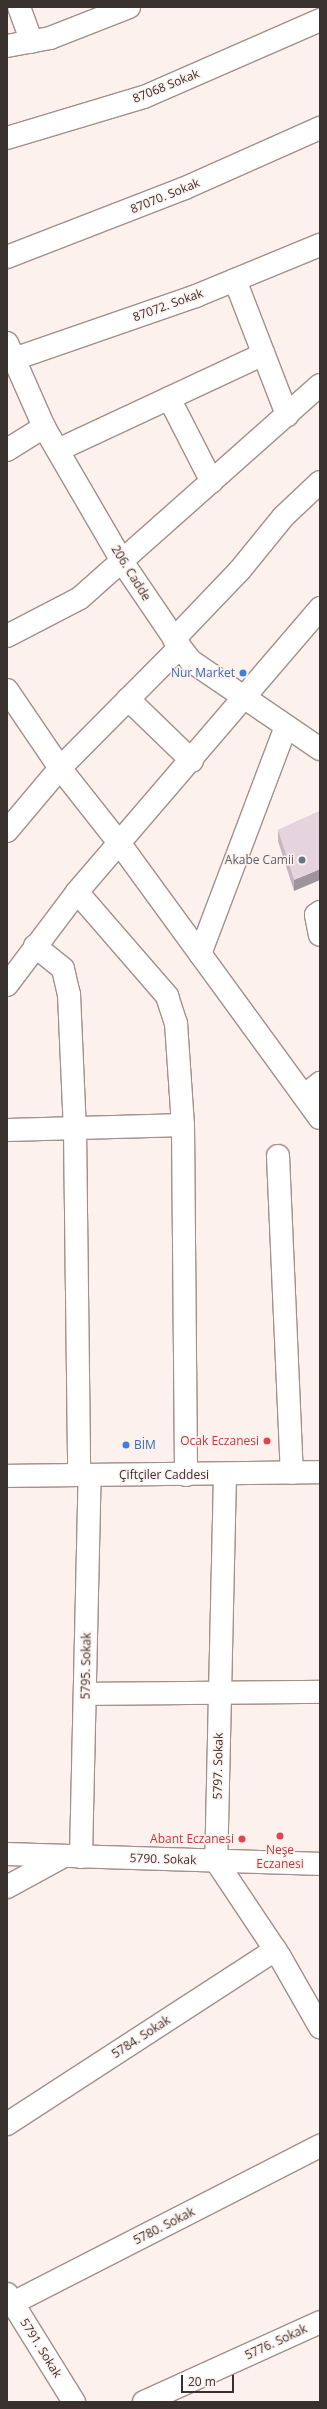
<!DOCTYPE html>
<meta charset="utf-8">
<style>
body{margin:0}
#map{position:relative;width:327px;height:2409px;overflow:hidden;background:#fdf1ed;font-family:"Open Sans",sans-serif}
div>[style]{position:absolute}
.roads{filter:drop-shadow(1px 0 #a2908a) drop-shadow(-1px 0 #a2908a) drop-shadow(0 1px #a2908a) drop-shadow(0 -1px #a2908a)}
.minor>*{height:22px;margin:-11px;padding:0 11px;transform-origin:11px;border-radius:11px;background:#fff}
.wall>*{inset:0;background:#c5b5bf}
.shaded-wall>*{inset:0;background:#a0949b}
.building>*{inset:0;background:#e5d3de}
.dots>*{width:11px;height:11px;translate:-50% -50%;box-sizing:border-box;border:2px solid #fdf1ed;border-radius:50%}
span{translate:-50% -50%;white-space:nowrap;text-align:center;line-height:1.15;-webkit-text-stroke:3px #fdf1ed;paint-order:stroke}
.street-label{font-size:12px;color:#39312e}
.shop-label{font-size:12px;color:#366cbe}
.right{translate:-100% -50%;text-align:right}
.left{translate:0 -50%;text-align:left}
.worship-label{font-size:12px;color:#5b616d}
.health-label{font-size:12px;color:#be3a42}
.frame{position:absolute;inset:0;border:8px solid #39312e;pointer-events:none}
.scale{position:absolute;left:181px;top:2375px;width:53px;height:18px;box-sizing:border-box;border:2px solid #39312e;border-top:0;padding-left:5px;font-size:12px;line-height:14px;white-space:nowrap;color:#39312e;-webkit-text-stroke:3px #fdf1ed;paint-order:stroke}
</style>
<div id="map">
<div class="roads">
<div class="minor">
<div style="left:19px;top:7px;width:37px;rotate:70deg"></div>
<div style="left:7px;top:46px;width:44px;rotate:-10.5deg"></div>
<div style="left:50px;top:38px;width:85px;rotate:-21.4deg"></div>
<div style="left:7px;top:138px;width:143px;rotate:-16.7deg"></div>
<div style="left:144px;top:97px;width:192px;rotate:-23.6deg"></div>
<div style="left:7px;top:257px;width:191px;rotate:-21.2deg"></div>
<div style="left:185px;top:188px;width:148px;rotate:-24deg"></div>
<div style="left:235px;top:280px;width:145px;rotate:68.9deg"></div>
<div style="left:7px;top:343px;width:92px;rotate:66.2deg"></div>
<div style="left:44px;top:427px;width:157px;rotate:59.8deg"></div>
<div style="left:123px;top:563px;width:102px;rotate:55.8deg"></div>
<div style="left:180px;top:647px;width:18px;rotate:52deg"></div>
<div style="left:191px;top:661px;width:156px;rotate:34.3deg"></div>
<div style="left:14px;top:359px;width:193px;rotate:-19.1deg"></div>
<div style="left:196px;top:296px;width:134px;rotate:-22.4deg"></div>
<div style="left:169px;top:398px;width:94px;rotate:62.9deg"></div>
<div style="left:7px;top:450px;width:44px;rotate:-31.9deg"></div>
<div style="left:58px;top:450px;width:227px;rotate:-25deg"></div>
<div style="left:7px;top:636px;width:82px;rotate:-27.5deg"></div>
<div style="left:80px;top:598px;width:321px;rotate:-41.6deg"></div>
<div style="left:174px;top:639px;width:95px;rotate:-46.3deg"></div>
<div style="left:240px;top:570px;width:68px;rotate:-50.9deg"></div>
<div style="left:283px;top:517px;width:51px;rotate:-43.4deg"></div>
<div style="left:7px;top:690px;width:94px;rotate:55.8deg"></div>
<div style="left:60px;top:768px;width:97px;rotate:51.7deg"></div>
<div style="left:120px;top:844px;width:339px;rotate:53.9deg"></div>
<div style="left:128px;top:699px;width:89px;rotate:44.1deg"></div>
<div style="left:7px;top:831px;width:82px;rotate:-49.9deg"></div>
<div style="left:60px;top:768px;width:170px;rotate:-45.2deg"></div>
<div style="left:77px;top:892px;width:138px;rotate:49.1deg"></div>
<div style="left:167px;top:996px;width:28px;rotate:72deg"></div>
<div style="left:176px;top:1023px;width:102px;rotate:86.1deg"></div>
<div style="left:183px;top:1125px;width:350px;rotate:89.5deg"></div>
<div style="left:320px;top:912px;width:5px;rotate:143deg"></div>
<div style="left:316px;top:915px;width:20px;rotate:79deg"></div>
<div style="left:35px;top:946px;width:36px;rotate:39deg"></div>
<div style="left:63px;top:969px;width:26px;rotate:77deg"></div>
<div style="left:69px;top:994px;width:135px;rotate:87.5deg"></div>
<div style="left:75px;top:1129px;width:346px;rotate:89.3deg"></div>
<div style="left:200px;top:954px;width:243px;rotate:-69.3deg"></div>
<div style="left:7px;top:985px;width:116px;rotate:-53deg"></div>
<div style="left:77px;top:892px;width:374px;rotate:-49.4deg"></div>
<div style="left:304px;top:1096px;width:21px;rotate:-39deg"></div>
<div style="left:7px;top:1130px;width:176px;rotate:-1.6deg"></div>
<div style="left:278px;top:1156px;width:317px;rotate:87.5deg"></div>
<div style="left:225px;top:1474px;width:387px;rotate:91.3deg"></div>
<div style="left:216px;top:1861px;width:115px;rotate:56.3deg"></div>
<div style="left:280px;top:1957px;width:81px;rotate:60.3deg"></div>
<div style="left:7px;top:1476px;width:313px;rotate:-0.7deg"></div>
<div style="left:85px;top:1694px;width:235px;rotate:-0.5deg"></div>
<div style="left:7px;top:1854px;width:313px;rotate:1.8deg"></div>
<div style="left:81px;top:1857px;width:382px;rotate:-88.7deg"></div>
<div style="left:7px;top:1887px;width:63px;rotate:-28.6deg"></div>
<div style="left:7px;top:2124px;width:320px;rotate:-33deg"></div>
<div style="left:7px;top:2294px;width:127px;rotate:58.2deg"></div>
<div style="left:7px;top:2306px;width:352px;rotate:-27.1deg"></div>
<div style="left:144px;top:2402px;width:193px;rotate:-24.4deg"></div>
</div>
</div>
<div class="wall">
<div style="clip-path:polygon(320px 811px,294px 891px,278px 841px,278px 830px)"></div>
</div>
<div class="shaded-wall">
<div style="clip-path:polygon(320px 869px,320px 880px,294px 891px,294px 880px)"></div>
</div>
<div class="building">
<div style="clip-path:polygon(320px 811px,320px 869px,294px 880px,278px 830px)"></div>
</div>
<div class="dots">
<div style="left:243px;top:673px;background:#3f7fe0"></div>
<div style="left:302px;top:860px;background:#6b7280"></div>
<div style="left:267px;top:1441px;background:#e0444e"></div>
<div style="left:126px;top:1445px;background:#3f7fe0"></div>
<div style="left:280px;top:1836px;background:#e0444e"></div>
<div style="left:242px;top:1839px;background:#e0444e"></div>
</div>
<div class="street-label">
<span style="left:166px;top:86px;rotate:-22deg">87068 Sokak</span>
<span style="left:165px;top:196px;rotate:-22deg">87070. Sokak</span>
<span style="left:168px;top:305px;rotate:-20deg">87072. Sokak</span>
<span style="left:131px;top:573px;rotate:58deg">206. Cadde</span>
<span style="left:164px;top:1475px">Çiftçiler Caddesi</span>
<span style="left:86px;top:1666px;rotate:-89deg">5795. Sokak</span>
<span style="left:218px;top:1766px;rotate:-89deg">5797. Sokak</span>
<span style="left:163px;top:1859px;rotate:2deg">5790. Sokak</span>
<span style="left:141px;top:2037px;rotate:-33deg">5784. Sokak</span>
<span style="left:164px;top:2226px;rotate:-27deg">5780. Sokak</span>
<span style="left:276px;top:2342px;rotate:-25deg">5776. Sokak</span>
<span style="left:41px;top:2348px;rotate:58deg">5791. Sokak</span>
</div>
<div class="shop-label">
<span class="right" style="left:235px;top:673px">Nur Market</span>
<span class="left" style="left:134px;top:1445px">BİM</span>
</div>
<div class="worship-label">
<span class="right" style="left:294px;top:860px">Akabe Camii</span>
</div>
<div class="health-label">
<span class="right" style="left:259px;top:1441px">Ocak Eczanesi</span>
<span class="right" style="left:234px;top:1839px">Abant Eczanesi</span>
<span style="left:280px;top:1857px">Neşe<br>Eczanesi</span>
</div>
<div class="frame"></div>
<div class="scale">20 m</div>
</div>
